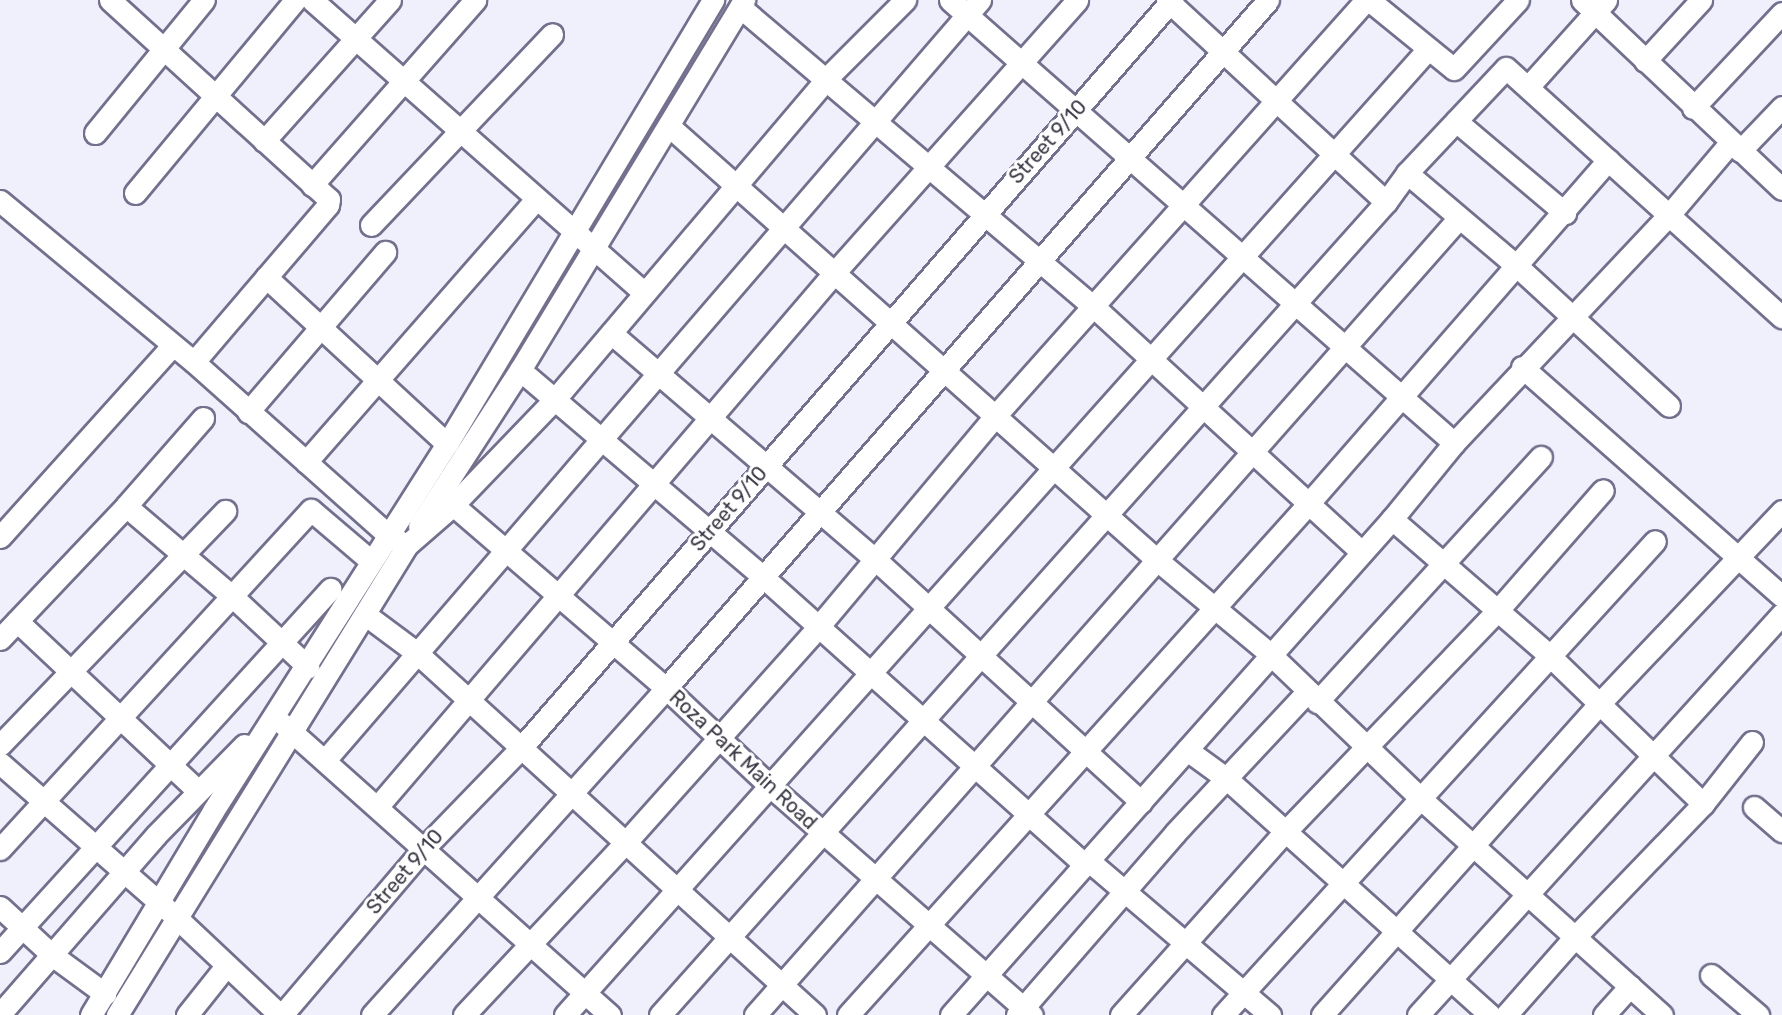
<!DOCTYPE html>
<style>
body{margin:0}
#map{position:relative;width:1782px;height:1015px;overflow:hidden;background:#f0f0fd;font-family:Rubik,sans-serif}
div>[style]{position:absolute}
.roads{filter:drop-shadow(2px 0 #72708d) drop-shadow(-2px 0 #72708d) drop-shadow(0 2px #72708d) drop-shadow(0 -2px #72708d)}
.minor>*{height:21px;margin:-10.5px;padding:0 10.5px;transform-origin:10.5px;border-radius:10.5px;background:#fff}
span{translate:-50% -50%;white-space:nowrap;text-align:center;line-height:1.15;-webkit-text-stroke:6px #fff;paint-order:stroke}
.street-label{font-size:20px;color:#393844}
</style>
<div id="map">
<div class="roads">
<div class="minor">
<div style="left:110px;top:0;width:296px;rotate:42.3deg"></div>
<div style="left:329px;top:199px;width:6px;rotate:99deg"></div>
<div style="left:328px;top:205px;width:206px;rotate:130.5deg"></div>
<div style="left:312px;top:0;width:441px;rotate:41.4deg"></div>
<div style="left:950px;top:0;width:671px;rotate:41.31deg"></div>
<div style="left:1167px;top:0;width:298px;rotate:42.7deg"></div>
<div style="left:1369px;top:0;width:109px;rotate:39.1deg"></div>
<div style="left:1454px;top:69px;width:94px;rotate:-47.2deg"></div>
<div style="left:1582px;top:0;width:275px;rotate:43.4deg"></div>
<div style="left:740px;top:7px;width:463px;rotate:40.3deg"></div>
<div style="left:1093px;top:306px;width:362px;rotate:42.5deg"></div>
<div style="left:1645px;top:61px;width:83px;rotate:-47.4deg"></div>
<div style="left:1528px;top:87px;width:117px;rotate:-48.1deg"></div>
<div style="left:1693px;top:108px;width:130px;rotate:-46.9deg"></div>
<div style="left:1456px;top:121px;width:143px;rotate:40.2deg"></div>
<div style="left:669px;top:126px;width:653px;rotate:41.65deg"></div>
<div style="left:1157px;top:560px;width:146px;rotate:39.7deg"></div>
<div style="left:1269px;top:653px;width:209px;rotate:43.8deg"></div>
<div style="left:1420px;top:798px;width:325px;rotate:41.9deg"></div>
<div style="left:95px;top:133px;width:172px;rotate:-50.7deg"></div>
<div style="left:264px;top:141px;width:189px;rotate:-48.2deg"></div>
<div style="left:1740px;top:151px;width:61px;rotate:-46.3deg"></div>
<div style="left:1407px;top:173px;width:145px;rotate:40.3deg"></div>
<div style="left:1518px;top:267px;width:205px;rotate:42.6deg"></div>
<div style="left:312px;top:185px;width:247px;rotate:-48.6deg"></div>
<div style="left:135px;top:193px;width:251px;rotate:-50.3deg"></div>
<div style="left:0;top:201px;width:252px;rotate:39.7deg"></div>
<div style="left:194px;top:362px;width:260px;rotate:41.7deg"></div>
<div style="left:388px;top:535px;width:13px;rotate:29deg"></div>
<div style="left:371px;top:225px;width:263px;rotate:-46.5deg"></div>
<div style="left:266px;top:277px;width:246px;rotate:42.7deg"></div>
<div style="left:611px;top:333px;width:349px;rotate:40.6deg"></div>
<div style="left:876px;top:560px;width:359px;rotate:42.4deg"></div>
<div style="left:1522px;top:367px;width:346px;rotate:41.4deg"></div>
<div style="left:520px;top:370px;width:318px;rotate:40.4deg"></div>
<div style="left:762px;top:576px;width:433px;rotate:41.8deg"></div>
<div style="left:248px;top:412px;width:211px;rotate:-49.4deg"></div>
<div style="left:306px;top:462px;width:349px;rotate:-48.8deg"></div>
<div style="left:453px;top:505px;width:281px;rotate:40.7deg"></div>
<div style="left:666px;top:688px;width:143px;rotate:43.3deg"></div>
<div style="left:770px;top:786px;width:348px;rotate:41.2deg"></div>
<div style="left:126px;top:506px;width:117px;rotate:-48.8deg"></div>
<div style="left:1392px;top:519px;width:209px;rotate:40.9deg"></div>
<div style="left:1550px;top:656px;width:213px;rotate:44deg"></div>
<div style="left:419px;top:526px;width:186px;rotate:-57.1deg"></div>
<div style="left:520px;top:370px;width:433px;rotate:-58.8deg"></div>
<div style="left:0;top:537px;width:258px;rotate:-48deg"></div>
<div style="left:366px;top:615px;width:64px;rotate:36.7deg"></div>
<div style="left:417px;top:653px;width:538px;rotate:42.29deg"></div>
<div style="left:17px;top:621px;width:248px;rotate:43.2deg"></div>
<div style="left:0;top:639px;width:183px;rotate:-46.5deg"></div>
<div style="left:126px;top:506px;width:140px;rotate:40.4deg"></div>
<div style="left:233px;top:597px;width:103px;rotate:43deg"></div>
<div style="left:1317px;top:702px;width:332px;rotate:-47.6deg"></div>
<div style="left:283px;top:724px;width:438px;rotate:41.7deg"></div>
<div style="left:0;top:745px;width:325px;rotate:-46.1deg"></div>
<div style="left:1187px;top:750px;width:49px;rotate:35.9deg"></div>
<div style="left:1227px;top:779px;width:353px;rotate:41.9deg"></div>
<div style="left:326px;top:759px;width:1002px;rotate:-49.25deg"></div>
<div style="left:0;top:763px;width:237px;rotate:41.2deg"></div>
<div style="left:178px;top:919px;width:140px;rotate:43.3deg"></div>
<div style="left:378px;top:806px;width:703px;rotate:-49.44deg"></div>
<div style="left:835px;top:272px;width:364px;rotate:-48.3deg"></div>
<div style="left:1754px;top:807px;width:37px;rotate:41deg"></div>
<div style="left:0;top:849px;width:460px;rotate:-47.5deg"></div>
<div style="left:311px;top:510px;width:79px;rotate:40.4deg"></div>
<div style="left:1089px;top:861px;width:238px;rotate:40.4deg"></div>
<div style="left:0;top:907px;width:71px;rotate:42.7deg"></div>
<div style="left:52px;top:955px;width:66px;rotate:36.3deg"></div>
<div style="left:0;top:952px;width:491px;rotate:-47.7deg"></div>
<div style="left:1711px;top:975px;width:62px;rotate:40.4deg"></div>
<div style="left:0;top:1014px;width:237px;rotate:-48.9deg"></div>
<div style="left:156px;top:835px;width:126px;rotate:-45.6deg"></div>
<div style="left:91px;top:1015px;width:238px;rotate:-59.1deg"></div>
<div style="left:213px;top:811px;width:435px;rotate:-57.5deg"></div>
<div style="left:447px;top:444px;width:518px;rotate:-59.07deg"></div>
<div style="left:117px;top:1015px;width:552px;rotate:-58.32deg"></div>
<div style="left:407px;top:545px;width:61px;rotate:-41deg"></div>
<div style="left:453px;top:505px;width:147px;rotate:-46.1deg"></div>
<div style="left:555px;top:399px;width:419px;rotate:-49.7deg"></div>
<div style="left:826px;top:79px;width:112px;rotate:-45deg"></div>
<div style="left:187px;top:1015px;width:63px;rotate:-51.5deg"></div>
<div style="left:282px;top:1015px;width:221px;rotate:-49.6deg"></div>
<div style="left:425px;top:847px;width:138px;rotate:-45.9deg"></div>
<div style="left:521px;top:748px;width:992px;rotate:-48.97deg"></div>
<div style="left:372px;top:1015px;width:440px;rotate:-48deg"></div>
<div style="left:666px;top:688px;width:914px;rotate:-48.81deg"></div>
<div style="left:464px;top:1015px;width:238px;rotate:-46.9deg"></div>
<div style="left:627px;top:841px;width:288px;rotate:-48.2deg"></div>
<div style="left:819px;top:626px;width:275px;rotate:-50deg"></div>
<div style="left:996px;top:415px;width:556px;rotate:-48.28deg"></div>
<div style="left:565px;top:1015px;width:1295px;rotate:-48.22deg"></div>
<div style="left:660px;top:1015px;width:1090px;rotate:-48.24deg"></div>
<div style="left:1386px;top:202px;width:36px;rotate:-54deg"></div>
<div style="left:1407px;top:173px;width:144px;rotate:-46.7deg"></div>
<div style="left:1506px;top:68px;width:372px;rotate:42.1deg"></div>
<div style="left:755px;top:1015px;width:1062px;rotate:-48.55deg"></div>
<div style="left:848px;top:1015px;width:689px;rotate:-48deg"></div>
<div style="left:1309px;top:503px;width:455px;rotate:-48.9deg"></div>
<div style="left:951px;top:1015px;width:664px;rotate:-48.36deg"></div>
<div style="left:1392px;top:519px;width:98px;rotate:-50.8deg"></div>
<div style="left:1454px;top:443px;width:313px;rotate:-46.7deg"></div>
<div style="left:1669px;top:215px;width:94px;rotate:-49.7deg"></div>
<div style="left:1017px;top:1015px;width:241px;rotate:-49deg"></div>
<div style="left:1175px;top:833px;width:193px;rotate:-46.9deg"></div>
<div style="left:1121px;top:1015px;width:244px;rotate:-48.2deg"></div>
<div style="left:1284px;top:833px;width:309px;rotate:-46.2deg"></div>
<div style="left:1498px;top:610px;width:159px;rotate:-48.8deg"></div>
<div style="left:1223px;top:1015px;width:641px;rotate:-47.65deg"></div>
<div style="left:1322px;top:1015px;width:416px;rotate:-48.3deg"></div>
<div style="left:1599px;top:704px;width:266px;rotate:-46.5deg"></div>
<div style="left:1418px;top:1015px;width:542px;rotate:-47.77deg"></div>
<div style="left:1506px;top:1015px;width:103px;rotate:-48.6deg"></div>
<div style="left:1574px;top:938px;width:186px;rotate:-46.1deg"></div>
<div style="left:1703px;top:804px;width:79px;rotate:-51.7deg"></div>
<div style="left:1604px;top:1015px;width:39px;rotate:-48deg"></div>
</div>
</div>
<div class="street-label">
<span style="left:1048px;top:142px;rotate:-48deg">Street 9/10</span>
<span style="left:729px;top:509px;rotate:-49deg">Street 9/10</span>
<span style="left:743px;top:760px;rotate:43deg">Roza Park Main Road</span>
<span style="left:405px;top:872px;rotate:-49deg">Street 9/10</span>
</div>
</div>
